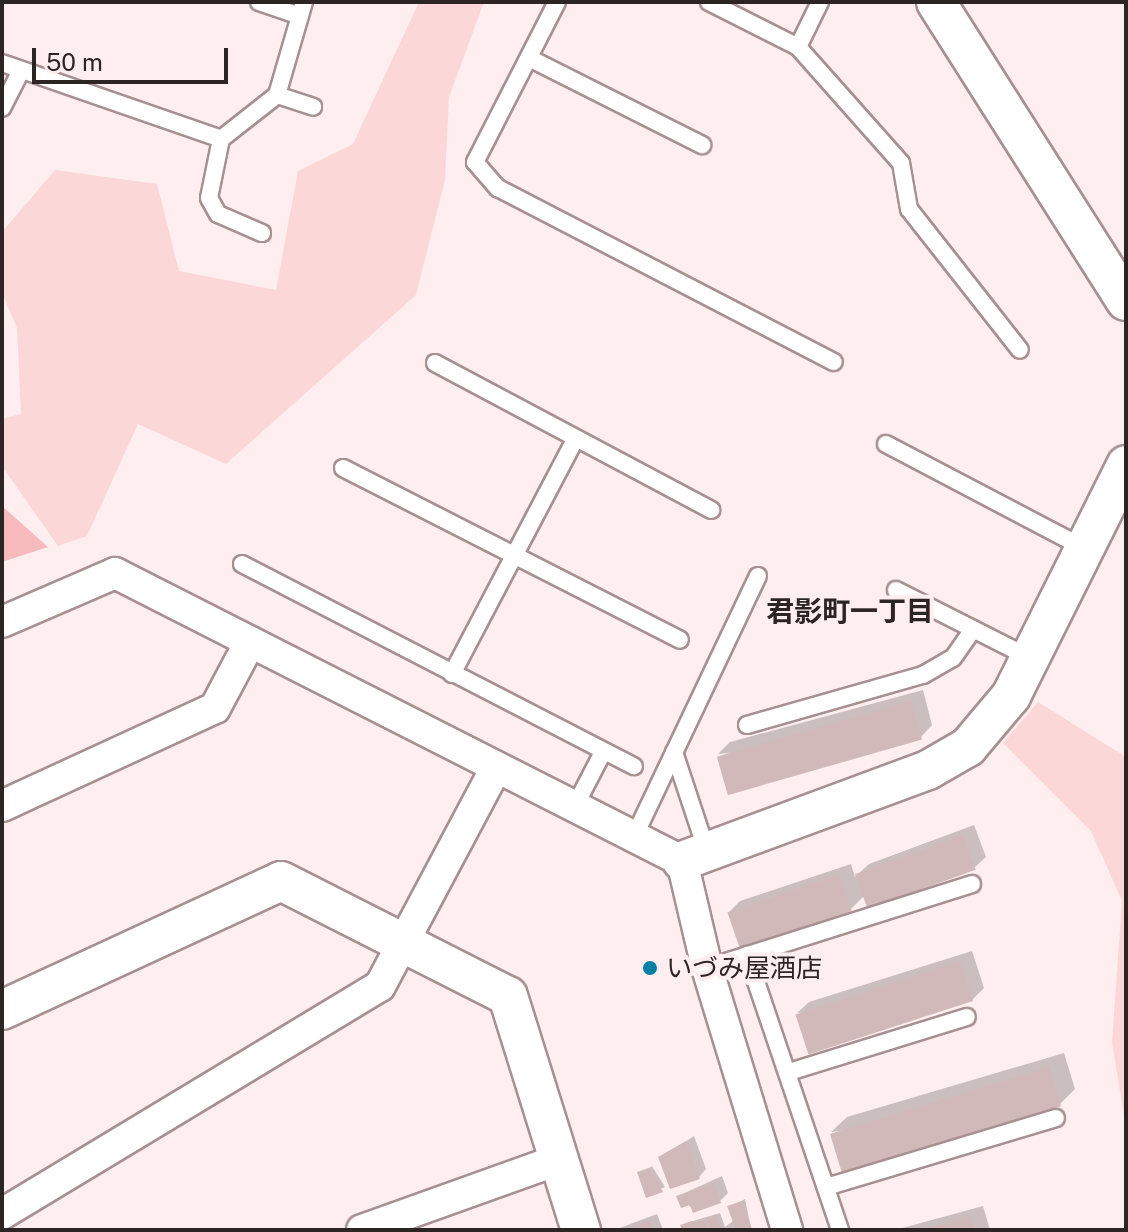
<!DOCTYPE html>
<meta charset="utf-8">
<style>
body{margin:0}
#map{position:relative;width:1128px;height:1232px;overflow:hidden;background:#feeeef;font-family:"Public Sans","Noto Sans JP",sans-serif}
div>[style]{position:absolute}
.green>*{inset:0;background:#fcd7d8}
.water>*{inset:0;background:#f7bbbd}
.shadow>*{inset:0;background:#0003}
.building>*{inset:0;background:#d1b9ba;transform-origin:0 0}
.roads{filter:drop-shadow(2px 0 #a79091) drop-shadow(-2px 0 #a79091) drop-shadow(0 2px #a79091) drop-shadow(0 -2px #a79091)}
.service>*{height:16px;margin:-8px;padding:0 8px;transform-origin:8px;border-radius:8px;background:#fff}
.minor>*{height:30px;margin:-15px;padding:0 15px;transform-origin:15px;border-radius:15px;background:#fff}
.tertiary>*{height:38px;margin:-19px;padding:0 19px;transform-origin:19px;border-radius:19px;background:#fff}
.dots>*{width:22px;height:22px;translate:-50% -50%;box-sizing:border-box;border:4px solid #feeeef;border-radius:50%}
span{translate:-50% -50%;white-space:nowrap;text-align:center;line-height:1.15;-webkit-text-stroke:8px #feeeef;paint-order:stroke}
.poi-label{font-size:26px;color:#2d2424}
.left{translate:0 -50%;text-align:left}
.neighbourhood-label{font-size:28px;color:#2d2424;font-weight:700}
.frame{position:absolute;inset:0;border:4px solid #2d2424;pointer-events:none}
.scale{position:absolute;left:32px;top:48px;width:196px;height:36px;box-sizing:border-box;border:4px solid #2d2424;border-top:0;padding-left:10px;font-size:24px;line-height:28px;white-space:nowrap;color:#2d2424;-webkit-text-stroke:6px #feeeef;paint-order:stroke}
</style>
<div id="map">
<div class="green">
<div style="clip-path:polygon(419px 2px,484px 2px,449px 97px,445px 180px,416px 295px,226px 464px,138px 424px,87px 536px,58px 546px,2px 466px,2px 419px,21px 414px,17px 328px,2px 293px,2px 232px,55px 170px,157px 184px,179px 271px,276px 290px,298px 171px,353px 144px)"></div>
<div style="clip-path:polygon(1038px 702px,1126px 757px,1126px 1127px,1112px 1043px,1122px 901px,1091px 831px,1003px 743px)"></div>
</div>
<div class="water">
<div style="clip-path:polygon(2px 506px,48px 547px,2px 562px)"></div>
</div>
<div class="shadow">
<div style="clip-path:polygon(923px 690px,932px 725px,921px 737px,718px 754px,730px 742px)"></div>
<div style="clip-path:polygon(974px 825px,986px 857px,974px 868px,865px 895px,851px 909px,729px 912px,740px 901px,851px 864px,855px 877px,869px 864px)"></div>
<div style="clip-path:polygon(972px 951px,984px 988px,972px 1000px,797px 1013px,809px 1002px)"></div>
<div style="clip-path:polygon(1064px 1053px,1075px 1089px,1060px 1104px,831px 1132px,847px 1117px)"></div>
<div style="clip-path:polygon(694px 1136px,706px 1169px,699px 1177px,661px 1158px)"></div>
<div style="clip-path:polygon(652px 1166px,665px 1187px,647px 1195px,640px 1173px)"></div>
<div style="clip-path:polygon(722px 1176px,728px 1193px,720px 1201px,694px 1210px,678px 1196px)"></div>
<div style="clip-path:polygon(745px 1199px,751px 1228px,684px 1230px,686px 1223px,720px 1213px,725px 1227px,734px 1220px,730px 1207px)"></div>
<div style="clip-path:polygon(983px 1206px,990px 1230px,895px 1230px)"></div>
<div style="clip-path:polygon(657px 1214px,663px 1230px,616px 1230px,617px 1229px)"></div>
</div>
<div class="building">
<div style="left:911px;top:701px;width:40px;height:202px;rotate:74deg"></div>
<div style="left:963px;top:835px;width:37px;height:115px;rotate:70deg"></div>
<div style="left:839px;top:874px;width:39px;height:118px;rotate:71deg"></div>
<div style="left:960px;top:961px;width:42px;height:173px;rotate:72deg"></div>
<div style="left:1049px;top:1067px;width:41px;height:229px;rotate:73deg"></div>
<div style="clip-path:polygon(686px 1141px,700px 1179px,670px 1189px,658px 1157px)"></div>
<div style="clip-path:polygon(649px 1168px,663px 1192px,646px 1198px,637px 1172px)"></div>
<div style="clip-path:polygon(714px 1183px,721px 1203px,693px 1213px,690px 1205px,681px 1208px,676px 1196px)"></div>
<div style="clip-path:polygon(742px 1201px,752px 1229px,750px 1230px,736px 1230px,727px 1206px)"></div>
<div style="clip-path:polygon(716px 1215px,722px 1230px,711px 1230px,707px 1218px)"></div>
<div style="clip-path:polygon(971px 1216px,975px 1230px,924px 1230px,924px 1229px)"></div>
<div style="clip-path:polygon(705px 1219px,709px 1230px,697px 1230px,695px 1223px)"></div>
<div style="clip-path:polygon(650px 1221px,653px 1230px,624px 1230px)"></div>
<div style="clip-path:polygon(692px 1221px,696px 1230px,682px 1230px,680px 1225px)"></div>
</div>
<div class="roads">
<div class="service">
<div style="left:259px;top:2px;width:43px;rotate:18.9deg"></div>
<div style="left:557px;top:2px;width:180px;rotate:117.1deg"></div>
<div style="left:475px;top:162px;width:35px;rotate:49deg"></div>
<div style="left:498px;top:188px;width:378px;rotate:27.4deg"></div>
<div style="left:709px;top:2px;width:100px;rotate:26.8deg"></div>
<div style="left:798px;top:47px;width:155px;rotate:48.4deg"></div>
<div style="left:901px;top:163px;width:47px;rotate:80.1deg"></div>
<div style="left:909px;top:209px;width:179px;rotate:51.8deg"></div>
<div style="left:798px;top:47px;width:50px;rotate:-63.9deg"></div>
<div style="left:529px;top:58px;width:194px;rotate:26.7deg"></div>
<div style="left:2px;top:63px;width:232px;rotate:19.1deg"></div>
<div style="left:221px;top:139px;width:71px;rotate:-38.2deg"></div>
<div style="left:277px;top:95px;width:97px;rotate:-73.8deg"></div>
<div style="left:277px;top:95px;width:38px;rotate:18deg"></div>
<div style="left:2px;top:108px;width:39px;rotate:-63deg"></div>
<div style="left:221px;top:139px;width:60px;rotate:101.5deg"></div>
<div style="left:209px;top:198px;width:18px;rotate:61deg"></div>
<div style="left:218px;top:214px;width:48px;rotate:23.4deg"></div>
<div style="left:435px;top:363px;width:313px;rotate:28deg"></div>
<div style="left:886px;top:444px;width:224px;rotate:27.7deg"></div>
<div style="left:343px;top:468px;width:378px;rotate:27deg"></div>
<div style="left:242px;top:564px;width:441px;rotate:27.3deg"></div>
<div style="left:896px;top:590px;width:150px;rotate:26.9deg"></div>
<div style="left:452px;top:674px;width:264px;rotate:-62.3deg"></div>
<div style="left:747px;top:725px;width:183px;rotate:-15.9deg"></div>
<div style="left:923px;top:675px;width:34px;rotate:-30deg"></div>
<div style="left:953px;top:658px;width:35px;rotate:-55deg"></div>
<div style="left:674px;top:752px;width:105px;rotate:71.7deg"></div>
<div style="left:574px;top:808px;width:63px;rotate:-62.6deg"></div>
<div style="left:634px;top:837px;width:289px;rotate:-64.6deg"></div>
<div style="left:747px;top:955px;width:290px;rotate:71.3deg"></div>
<div style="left:707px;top:968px;width:278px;rotate:-17.6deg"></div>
<div style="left:789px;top:1072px;width:186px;rotate:-17.2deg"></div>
<div style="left:826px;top:1187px;width:240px;rotate:-16.7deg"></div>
</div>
<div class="minor">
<div style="left:2px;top:622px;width:123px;rotate:-23.4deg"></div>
<div style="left:115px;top:573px;width:636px;rotate:26.93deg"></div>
<div style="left:682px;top:861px;width:110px;rotate:76.8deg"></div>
<div style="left:707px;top:968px;width:274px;rotate:73deg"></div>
<div style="left:2px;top:806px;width:234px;rotate:-24.7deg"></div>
<div style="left:215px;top:708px;width:75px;rotate:-62.1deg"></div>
<div style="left:2px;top:1214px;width:441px;rotate:-31.1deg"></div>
<div style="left:380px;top:986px;width:245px;rotate:-62deg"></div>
<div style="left:362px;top:1230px;width:208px;rotate:-19.7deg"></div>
</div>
<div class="tertiary">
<div style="left:936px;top:2px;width:354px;rotate:57.6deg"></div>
<div style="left:682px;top:861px;width:262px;rotate:-20.3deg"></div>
<div style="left:928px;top:770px;width:46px;rotate:-29.9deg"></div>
<div style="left:968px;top:747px;width:67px;rotate:-49.9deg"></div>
<div style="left:1011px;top:696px;width:258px;rotate:-63.5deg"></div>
<div style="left:2px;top:1010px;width:307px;rotate:-24.8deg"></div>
<div style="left:281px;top:881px;width:254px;rotate:26.9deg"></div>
<div style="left:508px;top:996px;width:245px;rotate:72.7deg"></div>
</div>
</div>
<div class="dots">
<div style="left:650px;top:968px;background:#0080a5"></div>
</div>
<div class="poi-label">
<span class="left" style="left:666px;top:968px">いづみ屋酒店</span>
</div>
<div class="neighbourhood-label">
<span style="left:850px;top:611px">君影町一丁目</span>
</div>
<div class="frame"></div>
<div class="scale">50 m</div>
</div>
